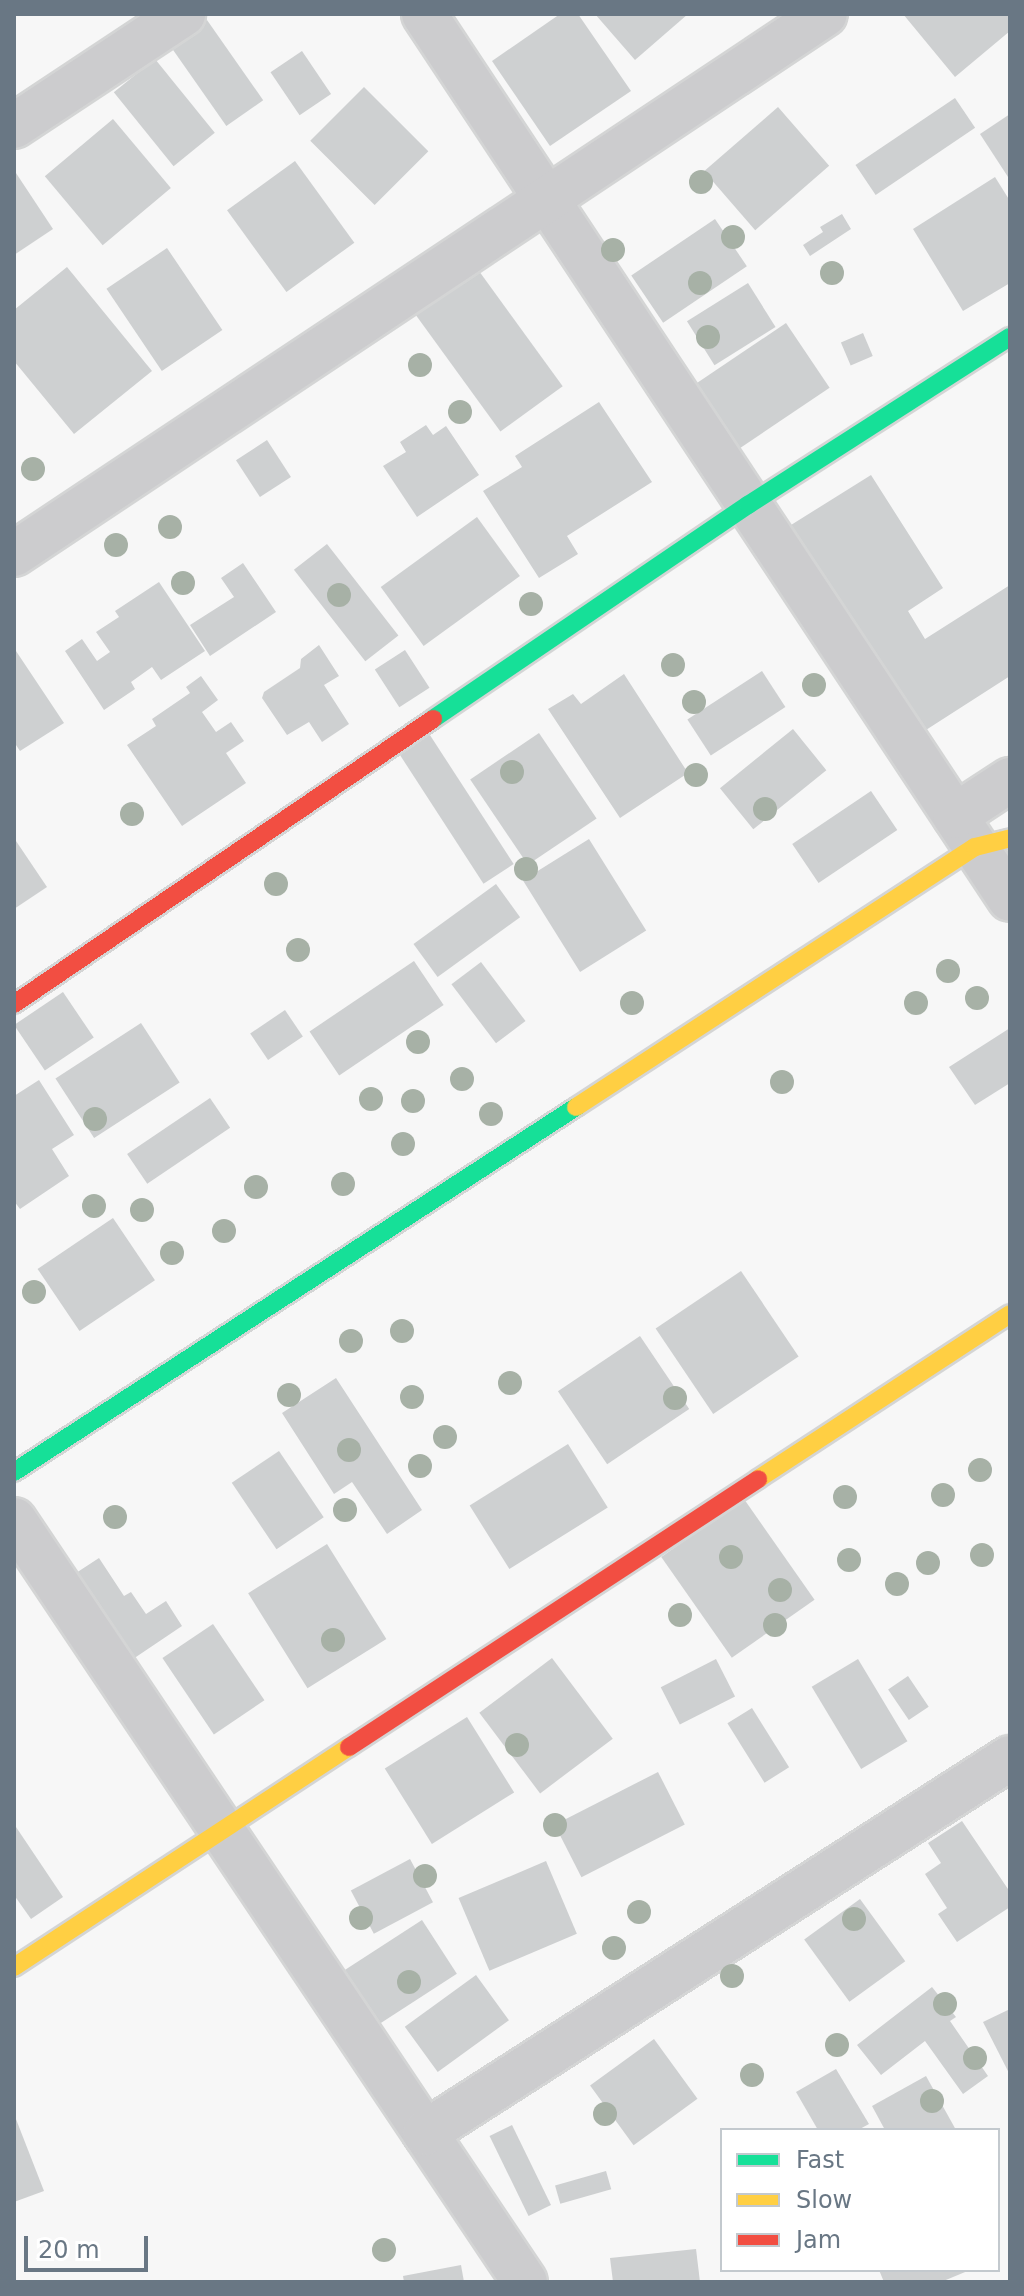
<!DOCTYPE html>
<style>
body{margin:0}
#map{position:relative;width:1024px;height:2296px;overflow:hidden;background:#f7f7f7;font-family:"DejaVu Sans",sans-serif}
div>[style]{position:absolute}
.building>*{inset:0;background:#ced0d1;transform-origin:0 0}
.roads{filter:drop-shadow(2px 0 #d4d5d5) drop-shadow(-2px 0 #d4d5d5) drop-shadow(0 2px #d4d5d5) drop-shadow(0 -2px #d4d5d5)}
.street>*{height:44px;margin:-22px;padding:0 22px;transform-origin:22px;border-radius:22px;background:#ccccce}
.fast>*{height:18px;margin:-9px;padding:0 9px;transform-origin:9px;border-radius:9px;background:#16e098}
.slow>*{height:18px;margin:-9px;padding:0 9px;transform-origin:9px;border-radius:9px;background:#ffcf43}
.jam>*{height:18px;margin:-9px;padding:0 9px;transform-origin:9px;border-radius:9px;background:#f24e42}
.trees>*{width:24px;height:24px;margin:-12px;border-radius:50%;background:#a7b1a6}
span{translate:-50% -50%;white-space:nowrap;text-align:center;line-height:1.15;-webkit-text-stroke:8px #fff;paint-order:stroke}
.frame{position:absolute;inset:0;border:16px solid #697784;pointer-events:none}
.legend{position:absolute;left:720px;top:2128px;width:280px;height:144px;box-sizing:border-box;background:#fff;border:2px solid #c3c9ce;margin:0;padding:10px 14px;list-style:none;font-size:24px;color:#697784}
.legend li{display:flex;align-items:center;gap:16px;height:40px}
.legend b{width:40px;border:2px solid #c3c9ce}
.scale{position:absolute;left:24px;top:2236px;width:124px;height:36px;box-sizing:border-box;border:4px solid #697784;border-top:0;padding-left:10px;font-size:24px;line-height:28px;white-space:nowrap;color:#697784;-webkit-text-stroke:6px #fff;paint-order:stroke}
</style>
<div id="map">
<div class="building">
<div style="clip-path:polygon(560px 14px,578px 14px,631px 91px,550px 146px,492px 61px)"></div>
<div style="clip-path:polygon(595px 14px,688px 14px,635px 60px)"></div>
<div style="clip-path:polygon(903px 14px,1010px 14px,1010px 31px,955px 77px)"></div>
<div style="left:207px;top:20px;width:98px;height:45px;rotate:55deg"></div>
<div style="left:302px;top:51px;width:52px;height:38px;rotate:56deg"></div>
<div style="left:155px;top:59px;width:95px;height:53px;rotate:51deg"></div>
<div style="left:364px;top:87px;width:91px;height:76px;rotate:45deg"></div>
<div style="left:955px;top:98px;width:36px;height:120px;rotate:56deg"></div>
<div style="left:778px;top:107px;width:78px;height:98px;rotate:49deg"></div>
<div style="clip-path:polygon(1010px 114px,1010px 180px,980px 134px)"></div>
<div style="left:113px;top:119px;width:90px;height:89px;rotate:50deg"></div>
<div style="left:295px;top:161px;width:101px;height:84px;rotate:54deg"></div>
<div style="clip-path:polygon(14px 170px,53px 229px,14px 255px)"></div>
<div style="clip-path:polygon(995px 177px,1010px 201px,1010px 283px,963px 311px,913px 229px)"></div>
<div style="clip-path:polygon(842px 214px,851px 229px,810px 256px,803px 245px,823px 232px,820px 227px)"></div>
<div style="left:715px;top:219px;width:57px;height:101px;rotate:56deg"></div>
<div style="left:167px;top:248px;width:99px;height:73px;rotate:56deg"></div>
<div style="left:471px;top:260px;width:156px;height:77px;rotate:54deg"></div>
<div style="clip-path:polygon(67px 267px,152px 371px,74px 434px,14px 361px,14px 310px)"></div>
<div style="left:748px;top:283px;width:52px;height:72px;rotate:58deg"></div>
<div style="left:786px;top:323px;width:78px;height:111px;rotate:56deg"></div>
<div style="left:863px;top:333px;width:25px;height:24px;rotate:67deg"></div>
<div style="clip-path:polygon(599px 402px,652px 482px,567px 536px,578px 554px,539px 578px,483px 491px,522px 467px,515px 456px)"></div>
<div style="clip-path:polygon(426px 425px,433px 435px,446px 426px,479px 475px,417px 517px,383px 466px,406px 452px,400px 442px)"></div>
<div style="left:267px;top:440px;width:44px;height:37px;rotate:57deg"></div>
<div style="clip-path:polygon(871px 475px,943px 588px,908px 611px,925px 639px,1010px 585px,1010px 676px,915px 737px,783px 530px)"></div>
<div style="left:477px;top:517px;width:73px;height:119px;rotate:54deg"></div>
<div style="left:327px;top:544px;width:116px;height:42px;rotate:52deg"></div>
<div style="clip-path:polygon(243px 563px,276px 612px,210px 656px,190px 625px,234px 597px,221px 578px)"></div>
<div style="clip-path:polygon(159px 582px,205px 651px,161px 680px,152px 667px,131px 682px,135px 689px,104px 710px,65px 651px,82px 639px,97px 661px,110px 652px,96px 632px,119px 617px,115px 611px)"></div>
<div style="clip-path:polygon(319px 645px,339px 676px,324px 685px,349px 724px,322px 742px,309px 722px,287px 735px,262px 698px,264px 692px,300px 668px,301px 659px)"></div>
<div style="clip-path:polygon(14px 648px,64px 723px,20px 751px,14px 742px)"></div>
<div style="left:405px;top:650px;width:45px;height:36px;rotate:57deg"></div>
<div style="left:762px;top:671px;width:43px;height:89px;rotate:57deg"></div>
<div style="clip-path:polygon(624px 674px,688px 773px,620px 818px,548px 709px,573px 694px,581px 704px)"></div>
<div style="clip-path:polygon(201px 676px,218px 700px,202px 712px,216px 732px,231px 722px,244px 741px,226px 753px,246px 783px,182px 826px,127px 745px,156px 726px,152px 719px,190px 693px,186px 687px)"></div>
<div style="left:426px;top:729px;width:161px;height:36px;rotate:57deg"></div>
<div style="left:793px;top:729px;width:53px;height:94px;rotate:51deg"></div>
<div style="left:539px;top:733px;width:103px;height:83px;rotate:56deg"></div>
<div style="left:871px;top:791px;width:47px;height:95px;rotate:56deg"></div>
<div style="clip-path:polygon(14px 838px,47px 887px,14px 909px)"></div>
<div style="left:589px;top:839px;width:108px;height:78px;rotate:58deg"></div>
<div style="left:496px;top:884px;width:41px;height:102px;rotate:54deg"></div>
<div style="left:414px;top:961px;width:53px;height:126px;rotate:56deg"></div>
<div style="left:481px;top:962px;width:74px;height:37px;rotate:53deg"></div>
<div style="left:63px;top:992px;width:55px;height:59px;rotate:56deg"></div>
<div style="left:285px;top:1010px;width:32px;height:42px;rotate:56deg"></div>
<div style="left:141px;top:1023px;width:71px;height:102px;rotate:57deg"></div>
<div style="clip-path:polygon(1010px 1028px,1010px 1083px,975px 1105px,949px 1067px)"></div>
<div style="clip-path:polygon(39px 1080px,74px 1135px,52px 1149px,69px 1176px,20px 1209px,14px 1201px,14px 1096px)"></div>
<div style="left:210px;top:1098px;width:36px;height:100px;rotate:56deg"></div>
<div style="left:113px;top:1218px;width:75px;height:91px;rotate:56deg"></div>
<div style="left:741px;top:1271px;width:103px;height:103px;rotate:56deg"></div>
<div style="left:640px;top:1336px;width:88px;height:99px;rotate:56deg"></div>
<div style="clip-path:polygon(336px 1378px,422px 1510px,387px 1534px,352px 1482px,334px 1494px,282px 1413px)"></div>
<div style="left:568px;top:1444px;width:75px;height:116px;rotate:58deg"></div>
<div style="left:279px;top:1451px;width:80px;height:57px;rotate:56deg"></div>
<div style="left:744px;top:1499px;width:123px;height:101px;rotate:55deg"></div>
<div style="left:327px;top:1544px;width:112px;height:93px;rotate:58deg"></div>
<div style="clip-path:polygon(99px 1558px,124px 1596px,131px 1592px,146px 1614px,166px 1601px,182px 1626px,133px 1659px,76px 1573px)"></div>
<div style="left:213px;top:1624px;width:92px;height:61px;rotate:56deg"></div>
<div style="left:552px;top:1658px;width:101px;height:91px;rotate:53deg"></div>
<div style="left:716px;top:1659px;width:42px;height:62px;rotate:63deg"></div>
<div style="left:858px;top:1659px;width:96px;height:54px;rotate:59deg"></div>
<div style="left:908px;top:1676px;width:37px;height:24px;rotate:56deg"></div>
<div style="left:752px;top:1708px;width:70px;height:29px;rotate:58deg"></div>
<div style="left:467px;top:1717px;width:89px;height:97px;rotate:58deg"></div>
<div style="left:658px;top:1772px;width:59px;height:116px;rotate:63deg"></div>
<div style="clip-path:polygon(962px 1821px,1010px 1892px,1010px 1907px,957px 1942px,938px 1914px,947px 1908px,925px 1874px,941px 1863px,928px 1843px)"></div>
<div style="clip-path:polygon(14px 1824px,63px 1897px,31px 1919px,14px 1895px)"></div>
<div style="left:410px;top:1859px;width:49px;height:67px;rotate:62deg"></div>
<div style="left:546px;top:1861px;width:79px;height:95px;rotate:67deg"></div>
<div style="left:860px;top:1899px;width:77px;height:69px;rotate:54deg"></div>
<div style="left:422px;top:1920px;width:64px;height:92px;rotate:57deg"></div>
<div style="left:476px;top:1975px;width:56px;height:88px;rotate:54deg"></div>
<div style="clip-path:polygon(932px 1987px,956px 2017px,950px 2021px,988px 2076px,963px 2094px,925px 2041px,881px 2075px,857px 2045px)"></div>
<div style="clip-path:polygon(1010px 2009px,1010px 2075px,983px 2022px)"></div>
<div style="left:654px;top:2039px;width:74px;height:79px;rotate:54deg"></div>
<div style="clip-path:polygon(836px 2069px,869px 2124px,858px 2130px,818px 2130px,796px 2092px)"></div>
<div style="clip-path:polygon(926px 2076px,956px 2130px,885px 2130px,872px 2106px)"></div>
<div style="clip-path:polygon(14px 2114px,44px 2191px,14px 2202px)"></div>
<div style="left:512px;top:2125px;width:89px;height:25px;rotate:64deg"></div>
<div style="left:606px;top:2171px;width:19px;height:53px;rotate:74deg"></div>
<div style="clip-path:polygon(696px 2249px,700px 2282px,613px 2282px,610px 2258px)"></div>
<div style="clip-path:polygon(461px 2265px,464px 2282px,404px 2282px,403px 2276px)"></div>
<div style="clip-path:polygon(879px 2270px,970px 2270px,941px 2282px,884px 2282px)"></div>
</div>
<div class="roads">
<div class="street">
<div style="left:424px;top:14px;width:1061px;rotate:56.49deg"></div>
<div style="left:14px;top:126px;width:203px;rotate:-33.5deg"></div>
<div style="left:14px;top:554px;width:974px;rotate:-33.66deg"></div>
<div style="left:955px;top:816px;width:66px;rotate:-33.2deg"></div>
<div style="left:14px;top:1520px;width:917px;rotate:56.15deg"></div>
<div style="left:425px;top:2133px;width:695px;rotate:-32.66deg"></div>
</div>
<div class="fast">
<div style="left:433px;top:719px;width:381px;rotate:-34.2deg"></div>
<div style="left:748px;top:505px;width:311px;rotate:-32.7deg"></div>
<div style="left:14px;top:1472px;width:670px;rotate:-33deg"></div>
</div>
<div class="slow">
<div style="left:576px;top:1107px;width:476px;rotate:-33.1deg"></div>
<div style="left:975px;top:847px;width:36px;rotate:-14deg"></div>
<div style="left:758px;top:1479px;width:301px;rotate:-33.2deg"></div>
<div style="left:14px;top:1967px;width:401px;rotate:-33.3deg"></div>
</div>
<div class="jam">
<div style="left:14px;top:1004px;width:507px;rotate:-34.22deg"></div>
<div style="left:349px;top:1747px;width:489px;rotate:-33.2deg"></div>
</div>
</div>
<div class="trees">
<div style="left:701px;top:182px"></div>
<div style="left:733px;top:237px"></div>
<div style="left:613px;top:250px"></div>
<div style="left:832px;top:273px"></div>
<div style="left:700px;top:283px"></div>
<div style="left:708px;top:337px"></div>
<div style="left:420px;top:365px"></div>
<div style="left:460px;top:412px"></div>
<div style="left:33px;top:469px"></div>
<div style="left:170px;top:527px"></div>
<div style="left:116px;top:545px"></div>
<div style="left:183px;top:583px"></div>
<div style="left:339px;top:595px"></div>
<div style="left:531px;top:604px"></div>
<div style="left:673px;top:665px"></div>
<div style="left:814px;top:685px"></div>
<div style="left:694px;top:702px"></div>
<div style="left:512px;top:772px"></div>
<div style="left:696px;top:775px"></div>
<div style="left:765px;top:809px"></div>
<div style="left:132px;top:814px"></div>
<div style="left:526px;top:869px"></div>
<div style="left:276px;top:884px"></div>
<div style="left:298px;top:950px"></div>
<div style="left:948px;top:971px"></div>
<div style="left:977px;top:998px"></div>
<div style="left:632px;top:1003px"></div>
<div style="left:916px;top:1003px"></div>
<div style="left:418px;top:1042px"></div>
<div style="left:462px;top:1079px"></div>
<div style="left:782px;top:1082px"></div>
<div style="left:371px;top:1099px"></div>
<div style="left:413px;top:1101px"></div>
<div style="left:491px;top:1114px"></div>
<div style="left:95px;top:1119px"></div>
<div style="left:403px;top:1144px"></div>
<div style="left:343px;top:1184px"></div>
<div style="left:256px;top:1187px"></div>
<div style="left:94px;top:1206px"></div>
<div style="left:142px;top:1210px"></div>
<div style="left:224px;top:1231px"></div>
<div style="left:172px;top:1253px"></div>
<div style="left:34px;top:1292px"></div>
<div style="left:402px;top:1331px"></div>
<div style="left:351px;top:1341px"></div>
<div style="left:510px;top:1383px"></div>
<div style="left:289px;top:1395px"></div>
<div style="left:412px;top:1397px"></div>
<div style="left:675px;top:1398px"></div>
<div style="left:445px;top:1437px"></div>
<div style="left:349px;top:1450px"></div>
<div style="left:420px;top:1466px"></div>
<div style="left:980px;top:1470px"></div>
<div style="left:943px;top:1495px"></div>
<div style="left:845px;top:1497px"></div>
<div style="left:345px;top:1510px"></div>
<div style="left:115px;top:1517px"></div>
<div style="left:982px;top:1555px"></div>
<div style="left:731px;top:1557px"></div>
<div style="left:849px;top:1560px"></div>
<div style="left:928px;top:1563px"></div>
<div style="left:897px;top:1584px"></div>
<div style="left:780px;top:1590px"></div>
<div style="left:680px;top:1615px"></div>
<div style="left:775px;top:1625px"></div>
<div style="left:333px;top:1640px"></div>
<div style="left:517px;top:1745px"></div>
<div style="left:555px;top:1825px"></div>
<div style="left:425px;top:1876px"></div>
<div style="left:639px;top:1912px"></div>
<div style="left:361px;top:1918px"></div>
<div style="left:854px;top:1919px"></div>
<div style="left:614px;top:1948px"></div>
<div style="left:732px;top:1976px"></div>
<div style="left:409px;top:1982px"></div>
<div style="left:945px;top:2004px"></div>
<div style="left:837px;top:2045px"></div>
<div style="left:975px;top:2058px"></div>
<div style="left:752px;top:2075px"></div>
<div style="left:932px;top:2101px"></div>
<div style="left:605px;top:2114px"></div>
<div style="left:384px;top:2250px"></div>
</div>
<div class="frame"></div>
<ul class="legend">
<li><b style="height:10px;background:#16e098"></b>Fast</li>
<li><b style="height:10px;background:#ffcf43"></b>Slow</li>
<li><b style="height:10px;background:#f24e42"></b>Jam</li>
</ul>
<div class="scale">20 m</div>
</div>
